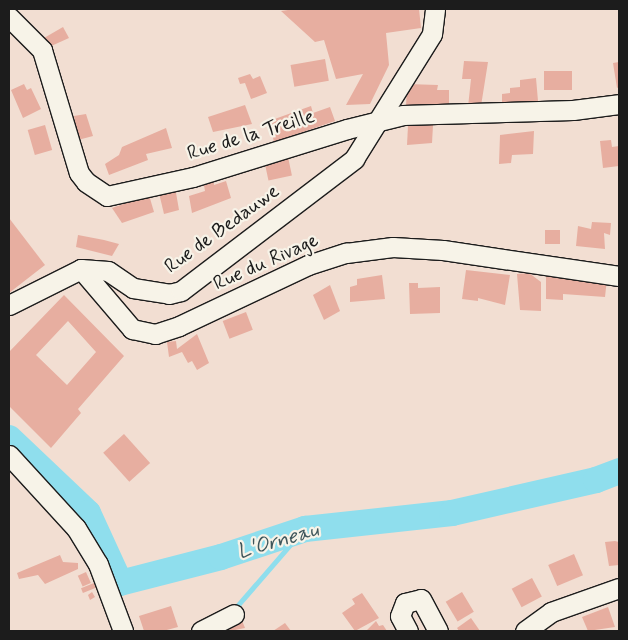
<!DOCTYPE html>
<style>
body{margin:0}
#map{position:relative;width:628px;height:640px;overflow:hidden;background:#f2ded2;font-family:Mynerve,sans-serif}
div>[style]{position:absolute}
.stream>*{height:4.5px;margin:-2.25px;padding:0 2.25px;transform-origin:2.25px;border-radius:2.25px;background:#8fdeed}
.river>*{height:26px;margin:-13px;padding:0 13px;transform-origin:13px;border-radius:13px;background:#8fdeed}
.building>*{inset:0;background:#e7aea0;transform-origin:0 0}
.roads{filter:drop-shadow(1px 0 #1c1c1c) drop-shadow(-1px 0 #1c1c1c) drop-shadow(0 1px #1c1c1c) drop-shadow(0 -1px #1c1c1c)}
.minor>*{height:19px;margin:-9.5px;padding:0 9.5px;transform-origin:9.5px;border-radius:9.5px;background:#f7f3e8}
span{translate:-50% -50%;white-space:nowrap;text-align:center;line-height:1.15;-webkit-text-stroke:4.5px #f7f3e8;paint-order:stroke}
.street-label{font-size:20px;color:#1c1c1c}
.water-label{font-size:21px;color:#3e565b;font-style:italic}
.frame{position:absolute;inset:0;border:10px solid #1c1c1c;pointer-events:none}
</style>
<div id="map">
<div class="stream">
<div style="left:238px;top:605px;width:98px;rotate:-49.1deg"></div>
</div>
<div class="river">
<div style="left:9px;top:438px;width:109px;rotate:43.5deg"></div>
<div style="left:88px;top:513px;width:77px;rotate:65.4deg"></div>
<div style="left:120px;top:583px;width:104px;rotate:-14.4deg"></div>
<div style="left:221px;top:557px;width:89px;rotate:-18.4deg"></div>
<div style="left:305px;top:529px;width:148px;rotate:-6.2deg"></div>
<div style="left:452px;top:513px;width:148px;rotate:-12.9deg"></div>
<div style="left:596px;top:480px;width:25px;rotate:-21deg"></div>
</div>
<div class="building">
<div style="clip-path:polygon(295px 9px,419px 9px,421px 28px,386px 33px,389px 65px,370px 104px,346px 105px,363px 74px,336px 79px,324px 40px,315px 42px,281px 11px)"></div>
<div style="clip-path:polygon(63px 27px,69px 38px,49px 47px,44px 38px)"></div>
<div style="left:325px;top:59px;width:22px;height:35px;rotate:80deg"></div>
<div style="clip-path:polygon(464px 61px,488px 62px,481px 106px,468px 107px,471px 79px,462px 79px)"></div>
<div style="clip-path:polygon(619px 62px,619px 87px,617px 88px,613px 63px)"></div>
<div style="left:544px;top:71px;width:28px;height:19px"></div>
<div style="clip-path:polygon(250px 74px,253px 79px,260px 76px,267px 93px,251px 99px,245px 83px,240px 84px,238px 78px)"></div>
<div style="clip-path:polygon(536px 78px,538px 101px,502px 105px,502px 94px,510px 93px,510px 88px,520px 87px,520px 80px)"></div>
<div style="clip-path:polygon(24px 84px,27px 90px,31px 88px,41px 109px,23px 118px,11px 90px)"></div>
<div style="clip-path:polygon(407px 84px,438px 85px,437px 90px,449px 90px,449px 109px,406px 107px)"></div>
<div style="clip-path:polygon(245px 105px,252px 124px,213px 132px,208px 117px)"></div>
<div style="clip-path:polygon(311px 106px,313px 113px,330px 107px,335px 121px,274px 142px,269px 121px)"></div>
<div style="clip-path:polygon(86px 114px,93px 136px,78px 140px,74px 116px)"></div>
<div style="left:45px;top:125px;width:26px;height:18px;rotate:74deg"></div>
<div style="clip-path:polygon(433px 125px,432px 143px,407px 145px,408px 126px)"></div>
<div style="clip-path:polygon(166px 128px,172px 148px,146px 154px,148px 160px,109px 175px,105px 164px,119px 155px,122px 147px)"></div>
<div style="clip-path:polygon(534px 131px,533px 154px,512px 155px,511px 163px,499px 164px,500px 135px)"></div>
<div style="clip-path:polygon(611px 140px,612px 147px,619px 146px,619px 166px,603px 168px,600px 141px)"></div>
<div style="left:288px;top:157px;width:19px;height:24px;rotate:78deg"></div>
<div style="clip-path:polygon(213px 177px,214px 185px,226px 181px,231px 198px,192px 213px,189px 196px,205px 191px,203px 180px)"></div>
<div style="clip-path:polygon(175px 187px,179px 210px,164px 214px,159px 193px)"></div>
<div style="clip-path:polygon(149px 195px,154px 212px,122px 223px,112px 208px)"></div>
<div style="clip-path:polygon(9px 218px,45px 265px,9px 293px)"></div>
<div style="clip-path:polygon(592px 222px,611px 223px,610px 235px,604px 233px,605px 249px,576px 246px,578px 226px,591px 229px)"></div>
<div style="left:545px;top:230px;width:15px;height:14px"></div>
<div style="clip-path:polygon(78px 235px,104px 240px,119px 244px,112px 256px,76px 247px)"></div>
<div style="clip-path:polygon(466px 270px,510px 275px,505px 305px,478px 298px,478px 301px,462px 299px)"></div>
<div style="clip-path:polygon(529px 273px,541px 282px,541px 311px,520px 310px,517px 274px)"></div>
<div style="clip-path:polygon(382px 275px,385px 299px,350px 302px,350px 287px,357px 285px,357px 279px)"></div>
<div style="clip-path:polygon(546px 276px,607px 279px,605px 297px,563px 294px,563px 300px,546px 299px)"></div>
<div style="clip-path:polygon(409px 283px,418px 283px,418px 288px,440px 287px,440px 313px,410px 314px)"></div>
<div style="clip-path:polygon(330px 285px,340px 311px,324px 320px,313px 295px)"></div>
<div style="clip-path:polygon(evenodd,64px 295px,124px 356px,78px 409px,81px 413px,51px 448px,9px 406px,9px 352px,64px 295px,68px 321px,96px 352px,67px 385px,36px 355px,68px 321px)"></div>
<div style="left:246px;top:312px;width:19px;height:25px;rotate:69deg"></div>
<div style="clip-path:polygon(197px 334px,209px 363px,197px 370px,192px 361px,188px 363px,182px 352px,169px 357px,167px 342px,176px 341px,177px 349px)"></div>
<div style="left:124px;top:434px;width:39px;height:28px;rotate:48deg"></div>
<div style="clip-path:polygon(615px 541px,619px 542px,619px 565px,609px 566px,605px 542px)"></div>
<div style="left:574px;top:554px;width:23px;height:28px;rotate:67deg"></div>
<div style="clip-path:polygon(60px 555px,63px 562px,78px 563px,78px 569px,45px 584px,38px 575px,19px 579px,17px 573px)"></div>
<div style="left:86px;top:572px;width:12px;height:9px;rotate:66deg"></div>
<div style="left:532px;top:578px;width:21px;height:23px;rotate:62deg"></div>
<div style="left:94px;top:583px;width:5px;height:14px;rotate:68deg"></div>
<div style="clip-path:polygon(92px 592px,95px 597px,90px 600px,88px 595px)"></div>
<div style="left:462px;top:592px;width:23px;height:19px;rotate:59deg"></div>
<div style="clip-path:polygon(362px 593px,379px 618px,355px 631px,342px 613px,355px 604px,352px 599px)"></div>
<div style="clip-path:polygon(171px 606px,178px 627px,163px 631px,144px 631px,139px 616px)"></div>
<div style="clip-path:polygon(608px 607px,615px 627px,588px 631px,582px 617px)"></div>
<div style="clip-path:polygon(241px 618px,245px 628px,230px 631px,228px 624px)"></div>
<div style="clip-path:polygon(471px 618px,480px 631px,459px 631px,457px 628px)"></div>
<div style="clip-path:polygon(376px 621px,379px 626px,383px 625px,387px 631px,366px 631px)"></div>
<div style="clip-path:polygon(285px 623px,291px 631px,273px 631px)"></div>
</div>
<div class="roads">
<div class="minor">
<div style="left:9px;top:17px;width:47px;rotate:45deg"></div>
<div style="left:42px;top:50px;width:128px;rotate:73.3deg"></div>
<div style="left:79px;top:173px;width:11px;rotate:52deg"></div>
<div style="left:86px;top:182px;width:25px;rotate:34deg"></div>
<div style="left:107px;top:196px;width:88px;rotate:-12.5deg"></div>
<div style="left:193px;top:177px;width:161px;rotate:-17.3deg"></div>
<div style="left:347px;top:129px;width:58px;rotate:-14deg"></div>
<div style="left:403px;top:115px;width:170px;rotate:-1.7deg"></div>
<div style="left:573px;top:110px;width:46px;rotate:-7.4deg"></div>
<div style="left:81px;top:269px;width:79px;rotate:49.6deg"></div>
<div style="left:132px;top:329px;width:24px;rotate:12deg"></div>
<div style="left:155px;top:334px;width:25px;rotate:-18deg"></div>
<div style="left:179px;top:326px;width:143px;rotate:-25.3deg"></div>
<div style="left:308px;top:265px;width:40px;rotate:-18deg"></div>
<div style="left:346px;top:253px;width:47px;rotate:-7.3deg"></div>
<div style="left:393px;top:247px;width:50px;rotate:3.4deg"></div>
<div style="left:443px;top:250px;width:178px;rotate:8.4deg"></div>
<div style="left:9px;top:305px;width:80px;rotate:-26.6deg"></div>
<div style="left:81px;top:269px;width:27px;rotate:4deg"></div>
<div style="left:108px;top:271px;width:30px;rotate:34deg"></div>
<div style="left:133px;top:288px;width:36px;rotate:9deg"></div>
<div style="left:169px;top:294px;width:12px;rotate:-14deg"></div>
<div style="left:181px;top:291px;width:218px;rotate:-37.3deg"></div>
<div style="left:354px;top:159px;width:147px;rotate:-58deg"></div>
<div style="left:432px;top:34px;width:25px;rotate:-83deg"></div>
<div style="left:9px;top:455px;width:99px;rotate:47.5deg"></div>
<div style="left:76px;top:528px;width:42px;rotate:58.6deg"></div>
<div style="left:98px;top:564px;width:72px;rotate:69.5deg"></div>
<div style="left:201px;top:631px;width:37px;rotate:-27deg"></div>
<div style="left:408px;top:631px;width:17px;rotate:-118deg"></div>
<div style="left:400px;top:616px;width:14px;rotate:-69deg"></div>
<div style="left:405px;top:603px;width:16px;rotate:-14deg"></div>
<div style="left:421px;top:599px;width:36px;rotate:62deg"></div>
<div style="left:525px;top:631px;width:32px;rotate:-36deg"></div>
<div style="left:551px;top:612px;width:72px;rotate:-19.4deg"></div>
</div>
</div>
<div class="street-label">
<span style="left:251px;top:135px;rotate:-17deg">Rue de la Treille</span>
<span style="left:222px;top:229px;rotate:-36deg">Rue de Bedauwe</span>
<span style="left:266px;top:262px;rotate:-24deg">Rue du Rivage</span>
</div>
<div class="water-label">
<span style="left:278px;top:541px;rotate:-16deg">L'Orneau</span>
</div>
<div class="frame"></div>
</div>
